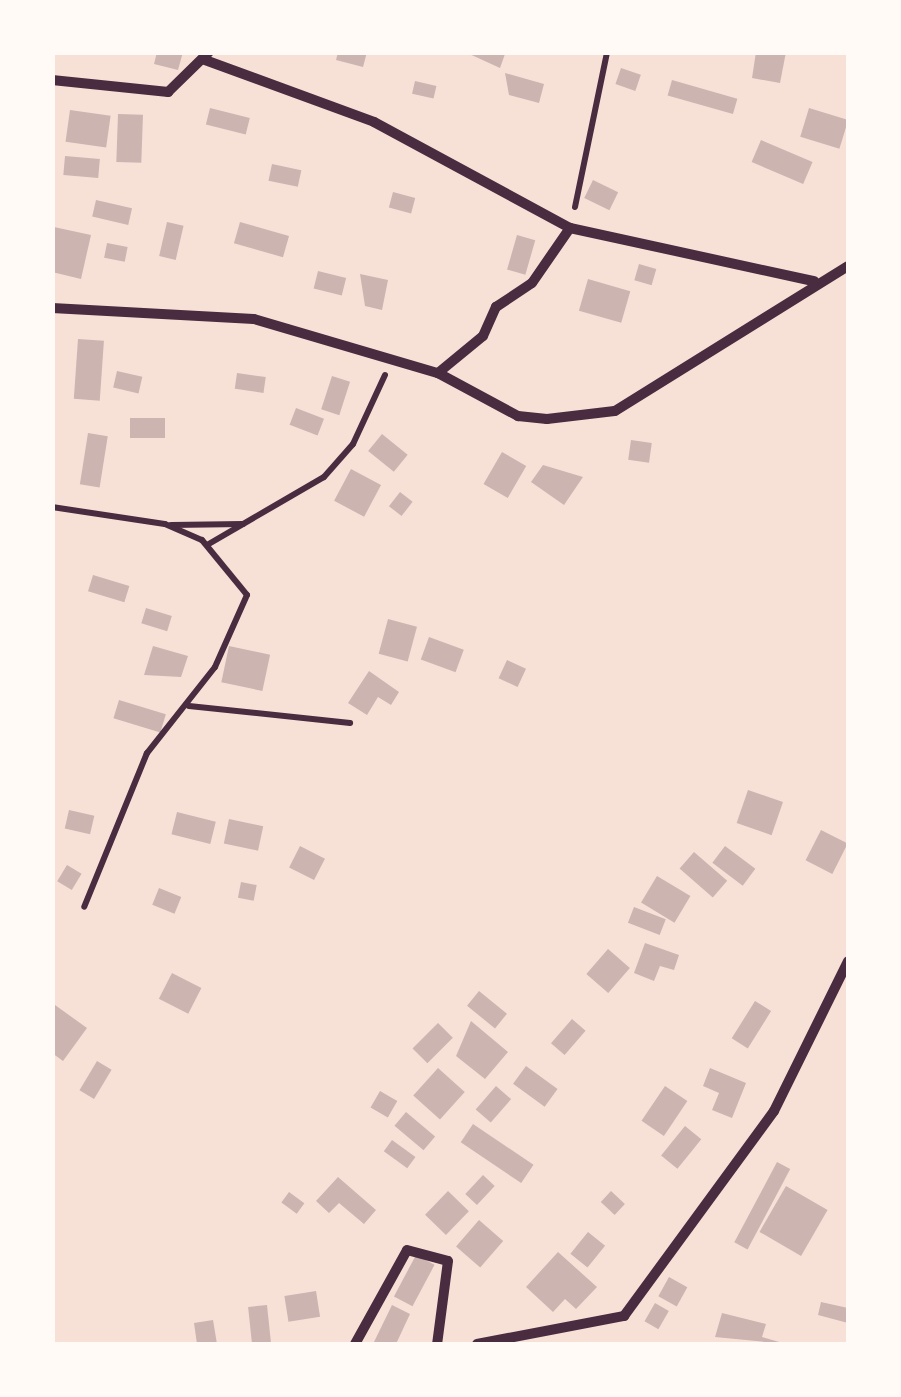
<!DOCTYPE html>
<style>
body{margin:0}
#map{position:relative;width:901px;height:1397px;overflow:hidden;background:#f7e1d7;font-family:"Public Sans",sans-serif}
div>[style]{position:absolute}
.building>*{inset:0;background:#ccb4b1;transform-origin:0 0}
.path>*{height:6px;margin:-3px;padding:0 3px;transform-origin:3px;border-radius:3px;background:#4a2c40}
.minor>*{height:10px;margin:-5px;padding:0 5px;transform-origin:5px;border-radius:5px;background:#4a2c40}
span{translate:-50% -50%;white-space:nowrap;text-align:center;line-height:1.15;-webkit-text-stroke:8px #fffaf5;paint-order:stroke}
.frame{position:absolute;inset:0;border:55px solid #fffaf5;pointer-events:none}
</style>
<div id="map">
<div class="building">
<div style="clip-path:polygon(157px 52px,183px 52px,178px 70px,154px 64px)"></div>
<div style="clip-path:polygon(338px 52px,367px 52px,363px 67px,336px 60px)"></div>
<div style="clip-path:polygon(465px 52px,500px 52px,505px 54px,500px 68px)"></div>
<div style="clip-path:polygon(756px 52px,786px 52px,780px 83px,752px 78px)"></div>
<div style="left:621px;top:68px;width:21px;height:17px;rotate:19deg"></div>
<div style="clip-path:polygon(505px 73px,544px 84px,539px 103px,509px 95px)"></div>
<div style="left:672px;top:80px;width:68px;height:16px;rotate:16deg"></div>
<div style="left:415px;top:81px;width:22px;height:13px;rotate:13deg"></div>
<div style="left:210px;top:108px;width:41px;height:17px;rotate:14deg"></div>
<div style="left:809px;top:108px;width:41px;height:30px;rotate:17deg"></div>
<div style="left:70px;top:110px;width:41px;height:32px;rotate:8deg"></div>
<div style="left:118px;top:114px;width:25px;height:48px;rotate:2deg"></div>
<div style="left:761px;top:140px;width:56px;height:24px;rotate:23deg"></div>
<div style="left:65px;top:156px;width:35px;height:19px;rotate:5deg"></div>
<div style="left:272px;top:164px;width:30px;height:17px;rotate:12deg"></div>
<div style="left:593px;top:180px;width:28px;height:20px;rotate:26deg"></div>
<div style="left:393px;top:192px;width:23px;height:16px;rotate:15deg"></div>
<div style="left:96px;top:200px;width:37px;height:17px;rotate:13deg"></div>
<div style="left:167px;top:222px;width:17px;height:35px;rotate:13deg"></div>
<div style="left:240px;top:222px;width:51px;height:22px;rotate:16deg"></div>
<div style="clip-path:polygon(54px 227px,91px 235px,81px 279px,52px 272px)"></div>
<div style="left:517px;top:235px;width:19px;height:36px;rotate:16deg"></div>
<div style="left:107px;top:243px;width:21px;height:15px;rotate:11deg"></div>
<div style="left:639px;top:264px;width:18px;height:17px;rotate:16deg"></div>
<div style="left:318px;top:271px;width:29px;height:18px;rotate:14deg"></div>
<div style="clip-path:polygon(360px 274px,388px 280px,382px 310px,365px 306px)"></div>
<div style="left:588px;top:279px;width:44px;height:33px;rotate:16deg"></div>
<div style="left:78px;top:339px;width:26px;height:60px;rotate:4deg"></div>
<div style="left:117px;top:371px;width:26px;height:17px;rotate:13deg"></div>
<div style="left:237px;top:373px;width:29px;height:16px;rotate:8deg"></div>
<div style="left:332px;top:376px;width:19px;height:35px;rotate:18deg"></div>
<div style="left:296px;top:408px;width:30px;height:18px;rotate:21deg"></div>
<div style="left:130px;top:418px;width:35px;height:20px"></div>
<div style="left:88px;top:433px;width:20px;height:52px;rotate:9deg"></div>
<div style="left:382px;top:434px;width:33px;height:22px;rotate:39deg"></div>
<div style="left:631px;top:440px;width:21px;height:20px;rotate:8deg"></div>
<div style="left:502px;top:452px;width:28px;height:37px;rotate:30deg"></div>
<div style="clip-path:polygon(543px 465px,583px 477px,564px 505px,531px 482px)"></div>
<div style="left:351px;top:469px;width:34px;height:36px;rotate:28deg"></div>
<div style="left:400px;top:492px;width:16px;height:18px;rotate:38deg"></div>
<div style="left:93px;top:575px;width:38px;height:17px;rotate:17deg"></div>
<div style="left:146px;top:608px;width:27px;height:16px;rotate:17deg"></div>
<div style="left:388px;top:619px;width:30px;height:36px;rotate:15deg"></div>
<div style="left:429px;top:637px;width:37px;height:24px;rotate:20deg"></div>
<div style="clip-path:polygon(153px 646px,188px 656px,181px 677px,144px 675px)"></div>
<div style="left:229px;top:646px;width:42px;height:37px;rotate:12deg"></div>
<div style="left:507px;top:660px;width:21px;height:20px;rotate:25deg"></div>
<div style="clip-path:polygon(369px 671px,399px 692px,391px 705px,378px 697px,367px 715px,348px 703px)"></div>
<div style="left:119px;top:700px;width:49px;height:19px;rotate:17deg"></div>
<div style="left:748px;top:790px;width:37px;height:35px;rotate:19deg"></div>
<div style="left:69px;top:810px;width:26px;height:19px;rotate:13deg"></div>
<div style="left:177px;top:812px;width:40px;height:23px;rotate:14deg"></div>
<div style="left:229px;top:819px;width:35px;height:25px;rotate:12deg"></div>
<div style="left:821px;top:830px;width:30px;height:34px;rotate:27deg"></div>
<div style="left:300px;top:846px;width:28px;height:24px;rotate:27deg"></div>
<div style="left:725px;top:846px;width:38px;height:21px;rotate:37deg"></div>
<div style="left:694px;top:852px;width:44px;height:22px;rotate:41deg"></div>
<div style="left:67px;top:865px;width:17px;height:19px;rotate:31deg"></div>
<div style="left:657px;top:876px;width:39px;height:31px;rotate:31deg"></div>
<div style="left:241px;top:882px;width:16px;height:16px;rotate:11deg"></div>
<div style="left:159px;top:888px;width:24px;height:18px;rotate:22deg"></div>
<div style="left:634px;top:907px;width:34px;height:17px;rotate:21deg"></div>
<div style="clip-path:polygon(645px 943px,679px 955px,674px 970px,660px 966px,654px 981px,634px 973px)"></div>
<div style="left:608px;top:949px;width:29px;height:33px;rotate:41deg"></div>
<div style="left:172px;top:973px;width:33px;height:29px;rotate:27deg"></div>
<div style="left:479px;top:991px;width:36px;height:19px;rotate:39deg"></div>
<div style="left:755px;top:1001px;width:19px;height:44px;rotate:32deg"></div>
<div style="clip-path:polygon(55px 1005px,87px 1028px,63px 1061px,52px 1053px)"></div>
<div style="left:572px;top:1019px;width:18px;height:32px;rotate:41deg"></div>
<div style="clip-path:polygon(471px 1021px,508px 1052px,485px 1079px,456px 1056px)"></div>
<div style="left:438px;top:1023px;width:21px;height:36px;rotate:45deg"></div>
<div style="left:97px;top:1061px;width:17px;height:34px;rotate:31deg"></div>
<div style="left:526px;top:1066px;width:39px;height:22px;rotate:36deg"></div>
<div style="left:438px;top:1068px;width:36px;height:37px;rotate:42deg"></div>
<div style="clip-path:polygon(710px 1068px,746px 1083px,732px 1118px,712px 1110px,719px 1093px,703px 1086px)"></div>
<div style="left:496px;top:1086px;width:20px;height:31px;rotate:41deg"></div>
<div style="left:665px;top:1086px;width:27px;height:42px;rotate:34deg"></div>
<div style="left:380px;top:1091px;width:20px;height:19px;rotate:30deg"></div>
<div style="left:406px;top:1112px;width:38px;height:18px;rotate:40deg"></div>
<div style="left:473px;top:1124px;width:73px;height:22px;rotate:34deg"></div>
<div style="left:685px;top:1126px;width:21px;height:38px;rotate:39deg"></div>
<div style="left:392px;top:1140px;width:29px;height:14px;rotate:36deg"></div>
<div style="left:777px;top:1162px;width:15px;height:91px;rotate:28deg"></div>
<div style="left:483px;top:1175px;width:16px;height:26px;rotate:43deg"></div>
<div style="clip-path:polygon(338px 1177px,376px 1210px,364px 1224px,339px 1203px,329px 1213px,316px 1201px)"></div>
<div style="left:786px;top:1186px;width:48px;height:53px;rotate:30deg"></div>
<div style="left:448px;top:1191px;width:29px;height:33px;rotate:44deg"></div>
<div style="left:611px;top:1191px;width:19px;height:15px;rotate:43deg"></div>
<div style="left:289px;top:1192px;width:19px;height:13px;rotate:36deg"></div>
<div style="left:479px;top:1220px;width:32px;height:35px;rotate:41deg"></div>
<div style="left:588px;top:1232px;width:22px;height:28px;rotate:39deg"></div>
<div style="clip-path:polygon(558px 1252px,597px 1287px,576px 1309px,565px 1299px,553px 1312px,526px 1287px)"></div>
<div style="left:416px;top:1255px;width:21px;height:47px;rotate:28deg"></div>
<div style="left:669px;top:1277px;width:21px;height:22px;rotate:29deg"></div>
<div style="left:316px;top:1291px;width:26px;height:32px;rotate:81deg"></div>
<div style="clip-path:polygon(821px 1302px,848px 1308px,848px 1323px,818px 1315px)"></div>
<div style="left:655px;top:1303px;width:16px;height:21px;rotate:30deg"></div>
<div style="left:267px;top:1305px;width:39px;height:19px;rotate:84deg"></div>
<div style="clip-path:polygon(392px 1305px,410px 1314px,396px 1344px,373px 1344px)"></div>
<div style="clip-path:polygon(722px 1313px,766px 1324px,762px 1337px,786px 1344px,715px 1337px)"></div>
<div style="clip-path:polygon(213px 1320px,217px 1344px,197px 1344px,194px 1323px)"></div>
</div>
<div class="path">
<div style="left:575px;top:207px;width:158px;rotate:-78.3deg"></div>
<div style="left:52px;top:507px;width:114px;rotate:8.6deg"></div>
<div style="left:165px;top:524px;width:40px;rotate:23.4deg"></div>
<div style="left:202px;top:540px;width:71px;rotate:50.7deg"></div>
<div style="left:247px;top:595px;width:79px;rotate:114deg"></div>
<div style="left:215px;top:667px;width:110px;rotate:128.3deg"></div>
<div style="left:147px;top:753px;width:166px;rotate:112.2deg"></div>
<div style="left:171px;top:525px;width:72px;rotate:-0.8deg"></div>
<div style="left:207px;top:545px;width:135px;rotate:-30.2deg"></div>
<div style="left:324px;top:477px;width:44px;rotate:-48.7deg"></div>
<div style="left:353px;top:444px;width:76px;rotate:-65.1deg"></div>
<div style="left:189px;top:706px;width:162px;rotate:6deg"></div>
</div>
<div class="minor">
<div style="left:205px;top:60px;width:180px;rotate:20.1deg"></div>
<div style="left:374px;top:122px;width:223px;rotate:28.4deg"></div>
<div style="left:52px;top:80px;width:117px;rotate:5.9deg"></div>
<div style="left:168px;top:92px;width:57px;rotate:-44.3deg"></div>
<div style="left:52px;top:308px;width:202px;rotate:3.1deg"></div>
<div style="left:254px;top:319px;width:192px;rotate:16.4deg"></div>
<div style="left:438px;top:373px;width:91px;rotate:28.3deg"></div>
<div style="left:518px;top:416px;width:29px;rotate:6deg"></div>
<div style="left:547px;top:419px;width:68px;rotate:-6.7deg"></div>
<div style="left:615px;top:411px;width:274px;rotate:-31.9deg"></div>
<div style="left:438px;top:373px;width:58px;rotate:-39.4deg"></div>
<div style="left:483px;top:336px;width:32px;rotate:-66deg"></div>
<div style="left:496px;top:307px;width:43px;rotate:-33.7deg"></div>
<div style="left:532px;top:283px;width:67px;rotate:-55.4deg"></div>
<div style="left:570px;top:228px;width:250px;rotate:12.3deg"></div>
<div style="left:355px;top:1344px;width:107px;rotate:-61deg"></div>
<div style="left:407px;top:1250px;width:42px;rotate:15deg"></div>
<div style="left:448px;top:1261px;width:84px;rotate:97.5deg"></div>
<div style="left:477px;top:1344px;width:150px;rotate:-10.8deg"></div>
<div style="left:624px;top:1316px;width:254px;rotate:-53.8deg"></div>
<div style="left:774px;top:1111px;width:167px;rotate:-63.7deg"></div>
</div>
<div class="frame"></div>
</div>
